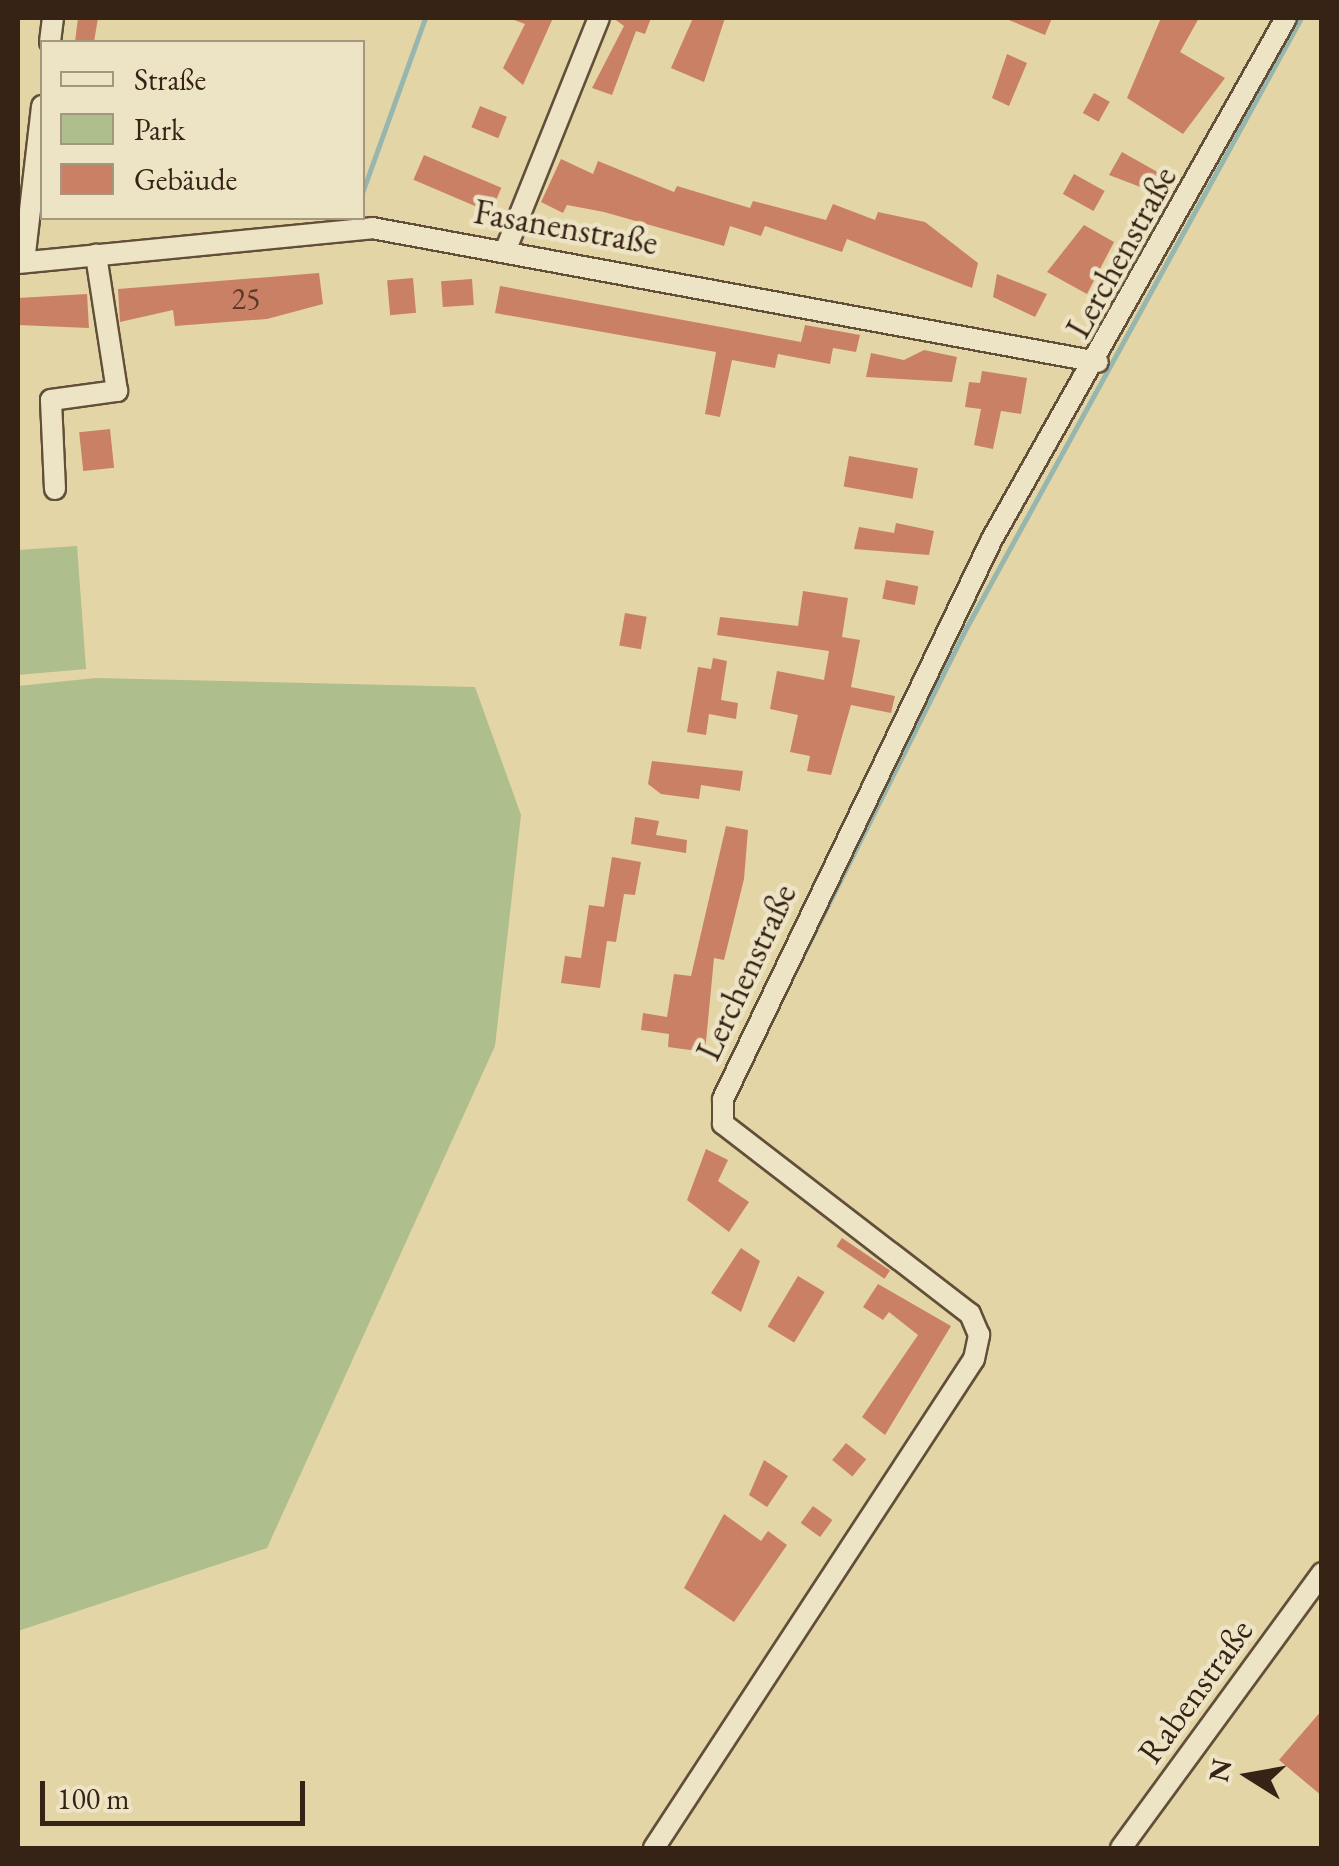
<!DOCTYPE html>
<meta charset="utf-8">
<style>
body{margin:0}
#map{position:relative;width:1339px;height:1866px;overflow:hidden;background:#e4d5a6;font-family:"EB Garamond",serif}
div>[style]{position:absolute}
.green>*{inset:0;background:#aebe8c}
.stream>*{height:5px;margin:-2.5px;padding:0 2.5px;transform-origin:2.5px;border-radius:2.5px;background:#97b7ae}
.building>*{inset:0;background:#c98065;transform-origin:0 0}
.roads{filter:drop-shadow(2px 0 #624f3a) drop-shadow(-2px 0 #624f3a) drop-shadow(0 2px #624f3a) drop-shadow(0 -2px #624f3a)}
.minor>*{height:20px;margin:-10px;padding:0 10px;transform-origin:10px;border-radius:10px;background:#ede4c5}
span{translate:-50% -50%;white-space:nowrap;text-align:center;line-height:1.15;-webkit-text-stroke:9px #ede4c5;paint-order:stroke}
.number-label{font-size:30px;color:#5c3a2a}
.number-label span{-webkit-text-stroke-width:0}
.street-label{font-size:35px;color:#372216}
.frame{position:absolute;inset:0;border:20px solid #372216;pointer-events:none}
.legend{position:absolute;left:40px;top:40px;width:325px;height:180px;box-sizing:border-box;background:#ede4c5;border:2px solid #a4967f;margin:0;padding:12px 18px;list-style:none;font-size:30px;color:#372216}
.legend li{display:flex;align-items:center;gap:20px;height:50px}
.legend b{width:50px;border:2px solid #a4967f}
.north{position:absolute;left:1199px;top:1726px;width:100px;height:100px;-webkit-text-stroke:8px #ede4c5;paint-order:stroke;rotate:281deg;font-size:28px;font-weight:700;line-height:40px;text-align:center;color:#372216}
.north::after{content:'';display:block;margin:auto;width:35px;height:45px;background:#372216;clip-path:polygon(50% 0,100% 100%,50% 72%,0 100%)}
.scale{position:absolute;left:40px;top:1781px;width:265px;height:45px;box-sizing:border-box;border:5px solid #372216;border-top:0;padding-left:12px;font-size:30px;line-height:35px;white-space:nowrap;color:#372216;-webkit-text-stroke:8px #ede4c5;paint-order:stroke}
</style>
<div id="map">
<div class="green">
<div style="clip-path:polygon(77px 546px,86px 669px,18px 675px,18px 550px)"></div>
<div style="clip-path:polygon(96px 678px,475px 687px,521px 815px,495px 1046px,267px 1548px,18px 1631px,18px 686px)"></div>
</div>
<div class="stream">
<div style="left:362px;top:193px;width:186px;rotate:-70.2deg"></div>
<div style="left:795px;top:971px;width:381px;rotate:-63.5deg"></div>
<div style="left:965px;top:630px;width:696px;rotate:-61.23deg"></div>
</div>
<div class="building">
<div style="clip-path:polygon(78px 18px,98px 18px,94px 42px,75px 42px)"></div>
<div style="clip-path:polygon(509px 18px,553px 18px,523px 85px,503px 68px,525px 24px)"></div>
<div style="clip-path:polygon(613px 18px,651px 18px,645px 34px,636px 31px,612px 95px,592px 88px,624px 26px)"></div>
<div style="clip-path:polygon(693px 18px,725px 18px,704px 82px,671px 68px)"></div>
<div style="clip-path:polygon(1004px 18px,1052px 18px,1045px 35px)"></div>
<div style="clip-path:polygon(1161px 18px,1199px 18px,1180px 52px,1225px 78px,1183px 134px,1127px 98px)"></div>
<div style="clip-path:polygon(1007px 54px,1027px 63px,1009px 106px,992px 98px)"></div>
<div style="left:1094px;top:93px;width:18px;height:23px;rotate:29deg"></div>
<div style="left:480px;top:106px;width:29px;height:23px;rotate:22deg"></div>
<div style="clip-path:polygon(1122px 152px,1161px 174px,1151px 191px,1109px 175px)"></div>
<div style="left:424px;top:155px;width:84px;height:27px;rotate:23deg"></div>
<div style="clip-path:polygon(561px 159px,593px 174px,598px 161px,674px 192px,677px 186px,750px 208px,753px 201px,826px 220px,833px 204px,875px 220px,878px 212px,925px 222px,978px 263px,972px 288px,847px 239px,842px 252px,765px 226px,761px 236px,730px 226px,724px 246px,604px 212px,567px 205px,563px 213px,541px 202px)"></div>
<div style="left:1074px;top:174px;width:35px;height:23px;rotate:29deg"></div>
<div style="clip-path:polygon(1084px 225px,1114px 242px,1087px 294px,1047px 272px)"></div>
<div style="clip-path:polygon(319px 273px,323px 304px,267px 319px,175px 326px,173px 310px,120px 322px,118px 289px)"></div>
<div style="clip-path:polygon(997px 274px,1047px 294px,1035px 317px,993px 297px)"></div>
<div style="left:413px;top:278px;width:35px;height:26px;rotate:85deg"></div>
<div style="left:472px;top:279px;width:26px;height:31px;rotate:86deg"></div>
<div style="clip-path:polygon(500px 286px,801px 342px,805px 325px,860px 335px,856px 352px,833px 348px,830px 364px,778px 354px,775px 368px,732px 360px,720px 417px,705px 414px,716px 352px,495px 313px)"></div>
<div style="clip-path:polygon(87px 294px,89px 328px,18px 325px,18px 298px)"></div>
<div style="clip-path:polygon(924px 350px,957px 357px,952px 382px,866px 377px,871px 353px,904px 360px)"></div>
<div style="clip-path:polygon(982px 371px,1027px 378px,1021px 414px,1001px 411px,993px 449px,974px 445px,981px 409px,965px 407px,969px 382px,980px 383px)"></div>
<div style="left:110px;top:429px;width:39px;height:31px;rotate:84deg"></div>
<div style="left:849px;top:456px;width:70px;height:31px;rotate:10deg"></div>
<div style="clip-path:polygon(896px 523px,934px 531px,929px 555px,854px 549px,859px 527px,894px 533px)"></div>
<div style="left:886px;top:580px;width:33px;height:19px;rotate:11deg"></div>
<div style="clip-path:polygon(803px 591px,848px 598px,842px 637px,860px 640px,851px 687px,895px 696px,891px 713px,851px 705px,831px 775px,807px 771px,810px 756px,790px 752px,798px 715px,770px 709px,777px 671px,824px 680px,829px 651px,717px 635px,720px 617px,798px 626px)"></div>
<div style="left:625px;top:613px;width:22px;height:33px;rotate:10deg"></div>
<div style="clip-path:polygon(713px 658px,727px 661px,721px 700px,738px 703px,736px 719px,709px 714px,706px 735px,687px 732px,698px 667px,711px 669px)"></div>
<div style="clip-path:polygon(652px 761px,743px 771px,740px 791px,701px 785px,699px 799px,661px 794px,648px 784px)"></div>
<div style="clip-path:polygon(635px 817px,659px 821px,656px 835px,687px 840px,686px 853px,631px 844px)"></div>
<div style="clip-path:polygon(726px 826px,748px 830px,744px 879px,724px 960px,714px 958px,705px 1052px,668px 1047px,669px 1034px,641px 1030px,643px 1013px,667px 1017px,674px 974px,691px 976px)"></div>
<div style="clip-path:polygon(612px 857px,641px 862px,635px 895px,624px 894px,616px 942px,607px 941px,600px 988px,561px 983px,565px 956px,581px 958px,589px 905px,604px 907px)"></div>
<div style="clip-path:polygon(706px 1149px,728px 1160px,718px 1181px,749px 1202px,729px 1232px,687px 1200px)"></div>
<div style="left:842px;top:1238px;width:58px;height:10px;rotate:34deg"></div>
<div style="clip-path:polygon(741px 1248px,760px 1261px,741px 1312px,711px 1293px)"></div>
<div style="left:798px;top:1276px;width:31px;height:59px;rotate:31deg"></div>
<div style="clip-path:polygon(878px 1284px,951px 1326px,885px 1435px,862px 1417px,918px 1335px,889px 1312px,883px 1320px,863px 1307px)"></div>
<div style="left:846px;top:1443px;width:26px;height:22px;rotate:39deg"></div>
<div style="clip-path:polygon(764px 1460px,788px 1476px,767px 1507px,749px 1495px)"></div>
<div style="left:813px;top:1506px;width:24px;height:21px;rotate:36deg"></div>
<div style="clip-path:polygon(724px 1514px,761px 1541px,768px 1531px,787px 1545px,734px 1622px,684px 1588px)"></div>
<div style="clip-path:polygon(1322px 1710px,1322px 1796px,1279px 1760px)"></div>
</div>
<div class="roads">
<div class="minor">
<div style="left:50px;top:42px;width:24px;rotate:-83deg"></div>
<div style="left:506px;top:249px;width:249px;rotate:-68.1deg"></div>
<div style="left:24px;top:262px;width:157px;rotate:-83.4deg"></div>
<div style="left:18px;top:263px;width:356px;rotate:-5.6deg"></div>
<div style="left:372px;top:228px;width:738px;rotate:10.46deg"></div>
<div style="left:55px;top:489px;width:89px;rotate:-92.6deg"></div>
<div style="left:51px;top:400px;width:67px;rotate:-7.8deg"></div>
<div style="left:117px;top:391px;width:138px;rotate:-98.8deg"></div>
<div style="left:654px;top:1848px;width:584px;rotate:-56.8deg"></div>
<div style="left:974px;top:1359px;width:25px;rotate:-78deg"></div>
<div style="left:979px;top:1335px;width:23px;rotate:-113deg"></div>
<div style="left:970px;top:1314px;width:312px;rotate:-142.4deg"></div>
<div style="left:723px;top:1124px;width:25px;rotate:-90deg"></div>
<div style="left:723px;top:1099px;width:621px;rotate:-64.34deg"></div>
<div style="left:992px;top:539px;width:598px;rotate:-60.56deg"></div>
<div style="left:1121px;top:1848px;width:341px;rotate:-53.8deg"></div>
</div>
</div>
<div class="number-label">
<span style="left:246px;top:299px">25</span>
</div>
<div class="street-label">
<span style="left:566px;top:227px;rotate:10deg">Fasanenstraße</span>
<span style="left:1121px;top:252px;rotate:-61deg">Lerchenstraße</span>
<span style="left:746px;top:972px;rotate:-65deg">Lerchenstraße</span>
<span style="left:1195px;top:1691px;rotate:-54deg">Rabenstraße</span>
</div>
<div class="frame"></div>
<ul class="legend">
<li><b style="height:12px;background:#ede4c5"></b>Straße</li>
<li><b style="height:28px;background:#aebe8c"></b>Park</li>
<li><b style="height:28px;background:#c98065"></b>Gebäude</li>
</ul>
<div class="north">N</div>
<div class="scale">100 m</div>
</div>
